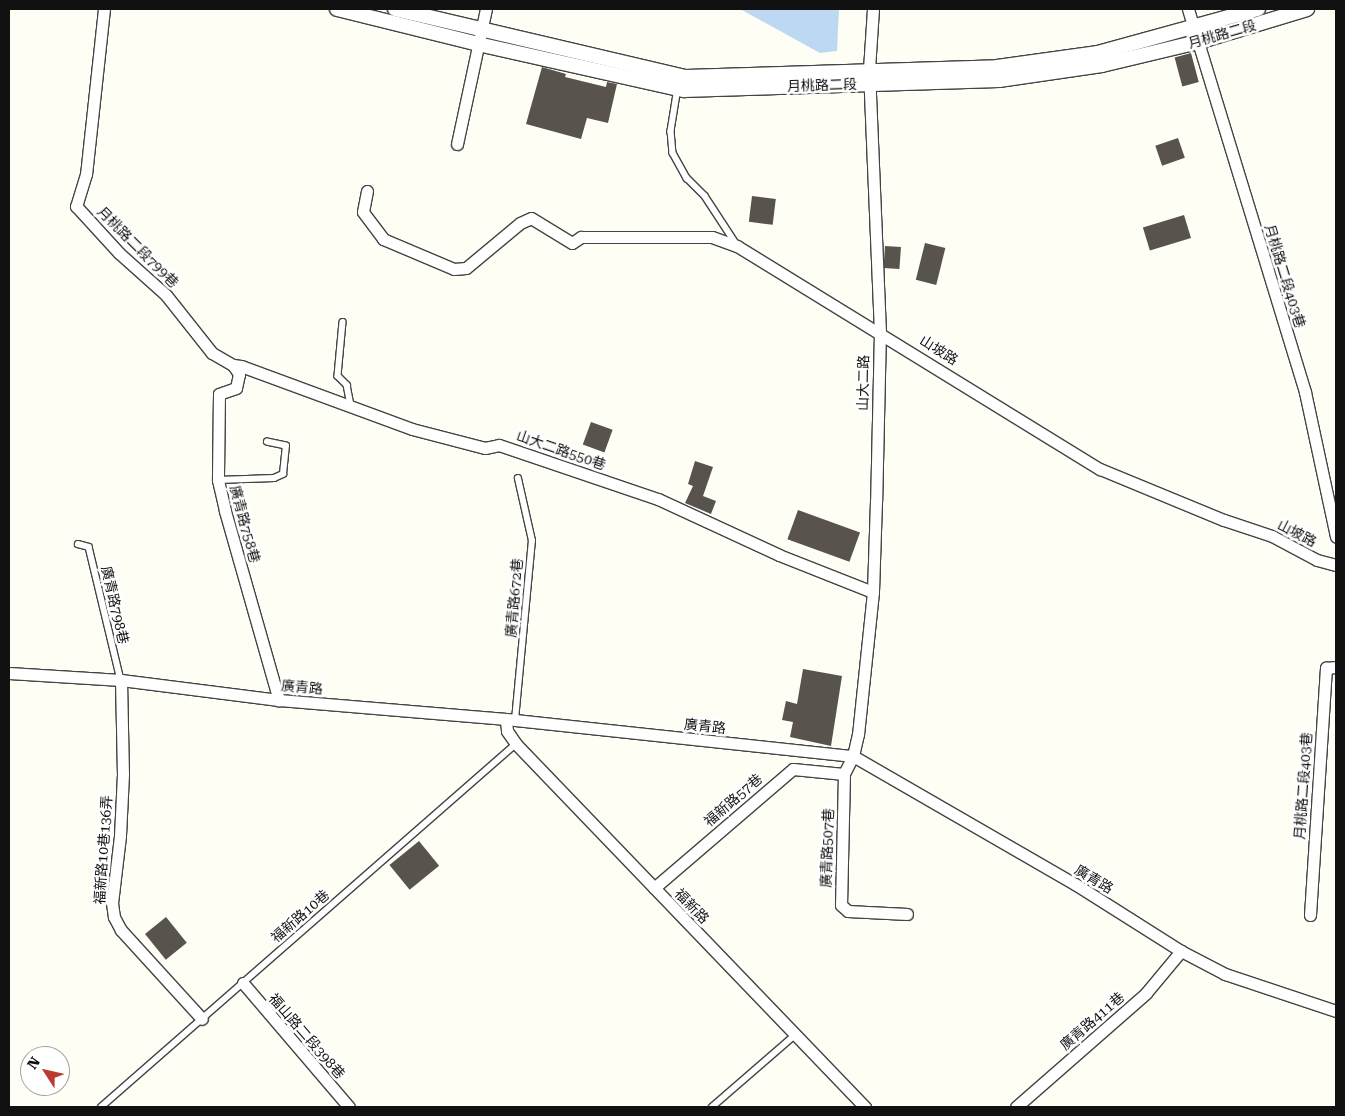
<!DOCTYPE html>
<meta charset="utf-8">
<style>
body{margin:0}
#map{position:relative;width:1345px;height:1116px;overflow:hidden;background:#fefef5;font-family:"Roboto Serif","Noto Sans TC",serif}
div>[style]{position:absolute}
.water>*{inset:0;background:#bdd8f3}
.building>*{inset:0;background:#59534e;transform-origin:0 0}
.roads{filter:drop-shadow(1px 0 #444) drop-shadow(-1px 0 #444) drop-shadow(0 1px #444) drop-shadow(0 -1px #444)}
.service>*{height:5.5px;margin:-2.75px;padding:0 2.75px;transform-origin:2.75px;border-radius:2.75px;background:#fff}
.minor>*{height:11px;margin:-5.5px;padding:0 5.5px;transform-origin:5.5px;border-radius:5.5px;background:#fff}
.tertiary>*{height:14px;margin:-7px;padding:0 7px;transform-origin:7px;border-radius:7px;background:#fff}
span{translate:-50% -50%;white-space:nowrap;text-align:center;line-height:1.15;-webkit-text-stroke:5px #fff;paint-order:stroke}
.street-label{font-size:14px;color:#111}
.frame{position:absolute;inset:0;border:10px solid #111;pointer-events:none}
.north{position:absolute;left:20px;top:1046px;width:50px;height:50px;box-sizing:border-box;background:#fff;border:1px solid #a0a0a0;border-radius:50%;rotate:305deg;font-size:14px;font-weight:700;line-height:20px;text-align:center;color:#111}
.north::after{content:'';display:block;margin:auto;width:18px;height:22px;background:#ba3b30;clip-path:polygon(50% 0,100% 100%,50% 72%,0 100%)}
</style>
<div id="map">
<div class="water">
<div style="clip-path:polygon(740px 9px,839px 9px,837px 51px,820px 53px)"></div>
</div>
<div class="building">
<div style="left:1191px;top:53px;width:30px;height:17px;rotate:75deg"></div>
<div style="clip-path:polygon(542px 67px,566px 74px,565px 77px,606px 87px,607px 82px,617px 84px,608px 123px,587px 118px,581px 139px,526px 124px)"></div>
<div style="left:1178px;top:138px;width:21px;height:24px;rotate:71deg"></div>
<div style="left:752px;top:196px;width:24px;height:26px;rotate:7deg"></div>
<div style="left:1184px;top:215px;width:24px;height:43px;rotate:73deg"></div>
<div style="left:925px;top:243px;width:21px;height:38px;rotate:14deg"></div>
<div style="left:885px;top:246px;width:16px;height:22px;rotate:4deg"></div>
<div style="left:591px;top:422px;width:23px;height:24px;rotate:20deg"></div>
<div style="clip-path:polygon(695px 461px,713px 467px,703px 496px,716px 501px,711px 514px,685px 503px,693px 486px,688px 484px)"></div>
<div style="left:798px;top:510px;width:66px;height:31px;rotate:20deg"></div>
<div style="clip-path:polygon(803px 669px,842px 676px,831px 746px,790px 737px,793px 722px,782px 720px,786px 701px,797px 704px)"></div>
<div style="left:419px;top:841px;width:32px;height:38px;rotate:51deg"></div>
<div style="left:166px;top:917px;width:33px;height:27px;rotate:51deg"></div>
</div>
<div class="roads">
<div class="service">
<div style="left:678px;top:88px;width:44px;rotate:99.2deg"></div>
<div style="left:671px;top:131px;width:22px;rotate:85deg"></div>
<div style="left:673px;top:153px;width:29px;rotate:61deg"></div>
<div style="left:687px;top:178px;width:25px;rotate:45deg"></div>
<div style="left:705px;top:196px;width:59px;rotate:56.9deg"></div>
<div style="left:343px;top:322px;width:54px;rotate:95.3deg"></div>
<div style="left:338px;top:376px;width:13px;rotate:45deg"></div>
<div style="left:347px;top:385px;width:21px;rotate:79deg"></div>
<div style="left:218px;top:480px;width:56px;rotate:-2deg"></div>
<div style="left:274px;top:478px;width:10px;rotate:-24deg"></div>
<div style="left:283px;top:474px;width:28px;rotate:-84deg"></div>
<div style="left:286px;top:446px;width:19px;rotate:-168deg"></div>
<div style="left:78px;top:544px;width:11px;rotate:15deg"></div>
<div style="left:89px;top:547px;width:137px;rotate:76.5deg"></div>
<div style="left:515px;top:720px;width:180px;rotate:-84.6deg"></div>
<div style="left:532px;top:541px;width:64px;rotate:-102.7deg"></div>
<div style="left:101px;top:1107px;width:551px;rotate:-41.18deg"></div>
<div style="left:712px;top:1107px;width:110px;rotate:-40.9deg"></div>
</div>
<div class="minor">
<div style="left:104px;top:9px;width:166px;rotate:96.2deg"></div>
<div style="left:86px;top:174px;width:34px;rotate:107deg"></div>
<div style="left:76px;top:206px;width:64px;rotate:47.5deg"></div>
<div style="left:119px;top:253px;width:63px;rotate:41.8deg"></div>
<div style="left:166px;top:295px;width:74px;rotate:51.6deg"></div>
<div style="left:212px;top:353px;width:24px;rotate:30deg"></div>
<div style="left:233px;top:365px;width:8px;rotate:7deg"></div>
<div style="left:241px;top:366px;width:182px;rotate:20.2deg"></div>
<div style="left:412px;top:429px;width:75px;rotate:14.6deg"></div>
<div style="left:485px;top:448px;width:14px;rotate:-12deg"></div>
<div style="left:499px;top:445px;width:168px;rotate:18.8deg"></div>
<div style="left:658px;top:499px;width:133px;rotate:24.8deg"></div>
<div style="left:779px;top:555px;width:101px;rotate:21.5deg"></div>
<div style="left:873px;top:9px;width:61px;rotate:93.8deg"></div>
<div style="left:869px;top:70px;width:261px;rotate:87.6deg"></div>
<div style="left:880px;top:331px;width:170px;rotate:91.3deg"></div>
<div style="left:876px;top:501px;width:91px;rotate:91.9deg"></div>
<div style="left:873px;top:592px;width:143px;rotate:96deg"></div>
<div style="left:858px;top:734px;width:23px;rotate:103deg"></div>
<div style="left:853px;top:756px;width:20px;rotate:117deg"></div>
<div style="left:844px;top:774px;width:131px;rotate:91.3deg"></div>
<div style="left:841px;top:905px;width:9px;rotate:41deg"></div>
<div style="left:848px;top:911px;width:59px;rotate:2.9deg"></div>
<div style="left:1188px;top:9px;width:400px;rotate:73deg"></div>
<div style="left:1305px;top:392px;width:148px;rotate:77.9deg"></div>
<div style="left:457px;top:144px;width:138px;rotate:-77.9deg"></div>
<div style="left:367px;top:191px;width:21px;rotate:101deg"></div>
<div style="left:363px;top:212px;width:34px;rotate:53deg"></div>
<div style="left:383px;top:239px;width:77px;rotate:22.9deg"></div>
<div style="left:454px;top:269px;width:12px;rotate:-5deg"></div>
<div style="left:466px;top:268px;width:70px;rotate:-39.8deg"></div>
<div style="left:520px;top:223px;width:12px;rotate:-24deg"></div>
<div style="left:531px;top:218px;width:48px;rotate:31.4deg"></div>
<div style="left:572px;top:243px;width:11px;rotate:-34deg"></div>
<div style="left:581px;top:237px;width:131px"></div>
<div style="left:712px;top:237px;width:27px;rotate:20deg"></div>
<div style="left:737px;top:246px;width:426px;rotate:31.6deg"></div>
<div style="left:1100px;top:469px;width:134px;rotate:22.4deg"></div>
<div style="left:1224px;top:520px;width:51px;rotate:18.4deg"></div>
<div style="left:1272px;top:536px;width:51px;rotate:28.1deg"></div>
<div style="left:1317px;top:560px;width:20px;rotate:15deg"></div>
<div style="left:233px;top:365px;width:11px;rotate:56deg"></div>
<div style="left:239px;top:374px;width:14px;rotate:102deg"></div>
<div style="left:236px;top:388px;width:18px;rotate:161deg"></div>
<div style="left:219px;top:394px;width:86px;rotate:90.7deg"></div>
<div style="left:218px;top:480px;width:32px;rotate:77deg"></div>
<div style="left:225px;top:511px;width:197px;rotate:74.1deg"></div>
<div style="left:9px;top:673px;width:112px;rotate:3.6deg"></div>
<div style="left:121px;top:680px;width:159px;rotate:7.2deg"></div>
<div style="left:279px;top:700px;width:237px;rotate:4.8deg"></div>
<div style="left:515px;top:720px;width:340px;rotate:6.1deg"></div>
<div style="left:853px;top:756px;width:256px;rotate:30deg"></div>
<div style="left:1075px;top:884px;width:125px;rotate:32.3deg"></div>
<div style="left:1181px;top:951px;width:50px;rotate:27.6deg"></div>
<div style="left:1225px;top:974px;width:117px;rotate:18.4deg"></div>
<div style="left:121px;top:680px;width:94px;rotate:88.8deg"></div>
<div style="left:123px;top:774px;width:62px;rotate:92.8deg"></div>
<div style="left:120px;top:836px;width:67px;rotate:96.8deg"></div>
<div style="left:112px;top:903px;width:14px;rotate:82deg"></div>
<div style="left:114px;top:917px;width:15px;rotate:62deg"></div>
<div style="left:121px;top:930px;width:120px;rotate:47.7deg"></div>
<div style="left:506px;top:721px;width:10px;rotate:84deg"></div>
<div style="left:507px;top:731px;width:16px;rotate:55deg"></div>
<div style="left:516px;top:744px;width:504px;rotate:46.13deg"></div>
<div style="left:654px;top:888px;width:183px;rotate:-40.6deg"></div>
<div style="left:793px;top:769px;width:51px;rotate:5.6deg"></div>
<div style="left:1310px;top:915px;width:248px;rotate:-86.3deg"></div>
<div style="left:1326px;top:668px;width:10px;rotate:-6deg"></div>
<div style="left:243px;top:983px;width:163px;rotate:49.5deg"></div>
<div style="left:1016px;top:1107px;width:173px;rotate:-41.2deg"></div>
<div style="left:1146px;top:993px;width:55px;rotate:-50.2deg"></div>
</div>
<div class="tertiary">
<div style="left:337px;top:9px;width:145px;rotate:13.9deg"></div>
<div style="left:478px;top:44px;width:211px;rotate:12.6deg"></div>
<div style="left:684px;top:90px;width:315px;rotate:-1.8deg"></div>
<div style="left:999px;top:80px;width:104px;rotate:-8.3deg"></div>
<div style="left:1102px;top:65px;width:99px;rotate:-13.5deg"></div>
<div style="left:1198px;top:42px;width:114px;rotate:-16.8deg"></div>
<div style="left:395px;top:9px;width:299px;rotate:13.2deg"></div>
<div style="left:686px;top:77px;width:311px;rotate:-1.8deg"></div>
<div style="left:997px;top:67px;width:102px;rotate:-7.9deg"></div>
<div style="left:1098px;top:53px;width:166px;rotate:-15.4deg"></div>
</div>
</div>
<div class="street-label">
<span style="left:1222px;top:34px;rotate:-16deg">月桃路二段</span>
<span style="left:822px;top:85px;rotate:-2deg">月桃路二段</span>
<span style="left:138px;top:247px;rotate:45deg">月桃路二段799巷</span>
<span style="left:1285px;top:276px;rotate:73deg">月桃路二段403巷</span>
<span style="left:939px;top:350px;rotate:32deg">山坡路</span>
<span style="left:863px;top:383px;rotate:-89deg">山大二路</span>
<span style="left:561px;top:450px;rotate:19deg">山大二路550巷</span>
<span style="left:245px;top:524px;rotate:75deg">廣青路758巷</span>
<span style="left:1297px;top:533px;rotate:27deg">山坡路</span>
<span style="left:514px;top:598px;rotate:-85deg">廣青路672巷</span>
<span style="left:115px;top:605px;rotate:77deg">廣青路798巷</span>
<span style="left:302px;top:687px;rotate:5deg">廣青路</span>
<span style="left:705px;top:726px;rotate:6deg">廣青路</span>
<span style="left:1303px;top:786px;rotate:-86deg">月桃路二段403巷</span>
<span style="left:733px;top:800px;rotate:-41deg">福新路57巷</span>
<span style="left:827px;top:848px;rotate:-88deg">廣青路507巷</span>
<span style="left:103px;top:850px;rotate:-86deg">福新路10巷136弄</span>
<span style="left:1094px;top:879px;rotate:31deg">廣青路</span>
<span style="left:692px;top:906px;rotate:46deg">福新路</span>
<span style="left:300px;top:916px;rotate:-41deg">福新路10巷</span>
<span style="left:1092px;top:1021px;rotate:-41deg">廣青路411巷</span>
<span style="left:307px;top:1036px;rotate:49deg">福山路二段398巷</span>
</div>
<div class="frame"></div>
<div class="north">N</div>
</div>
